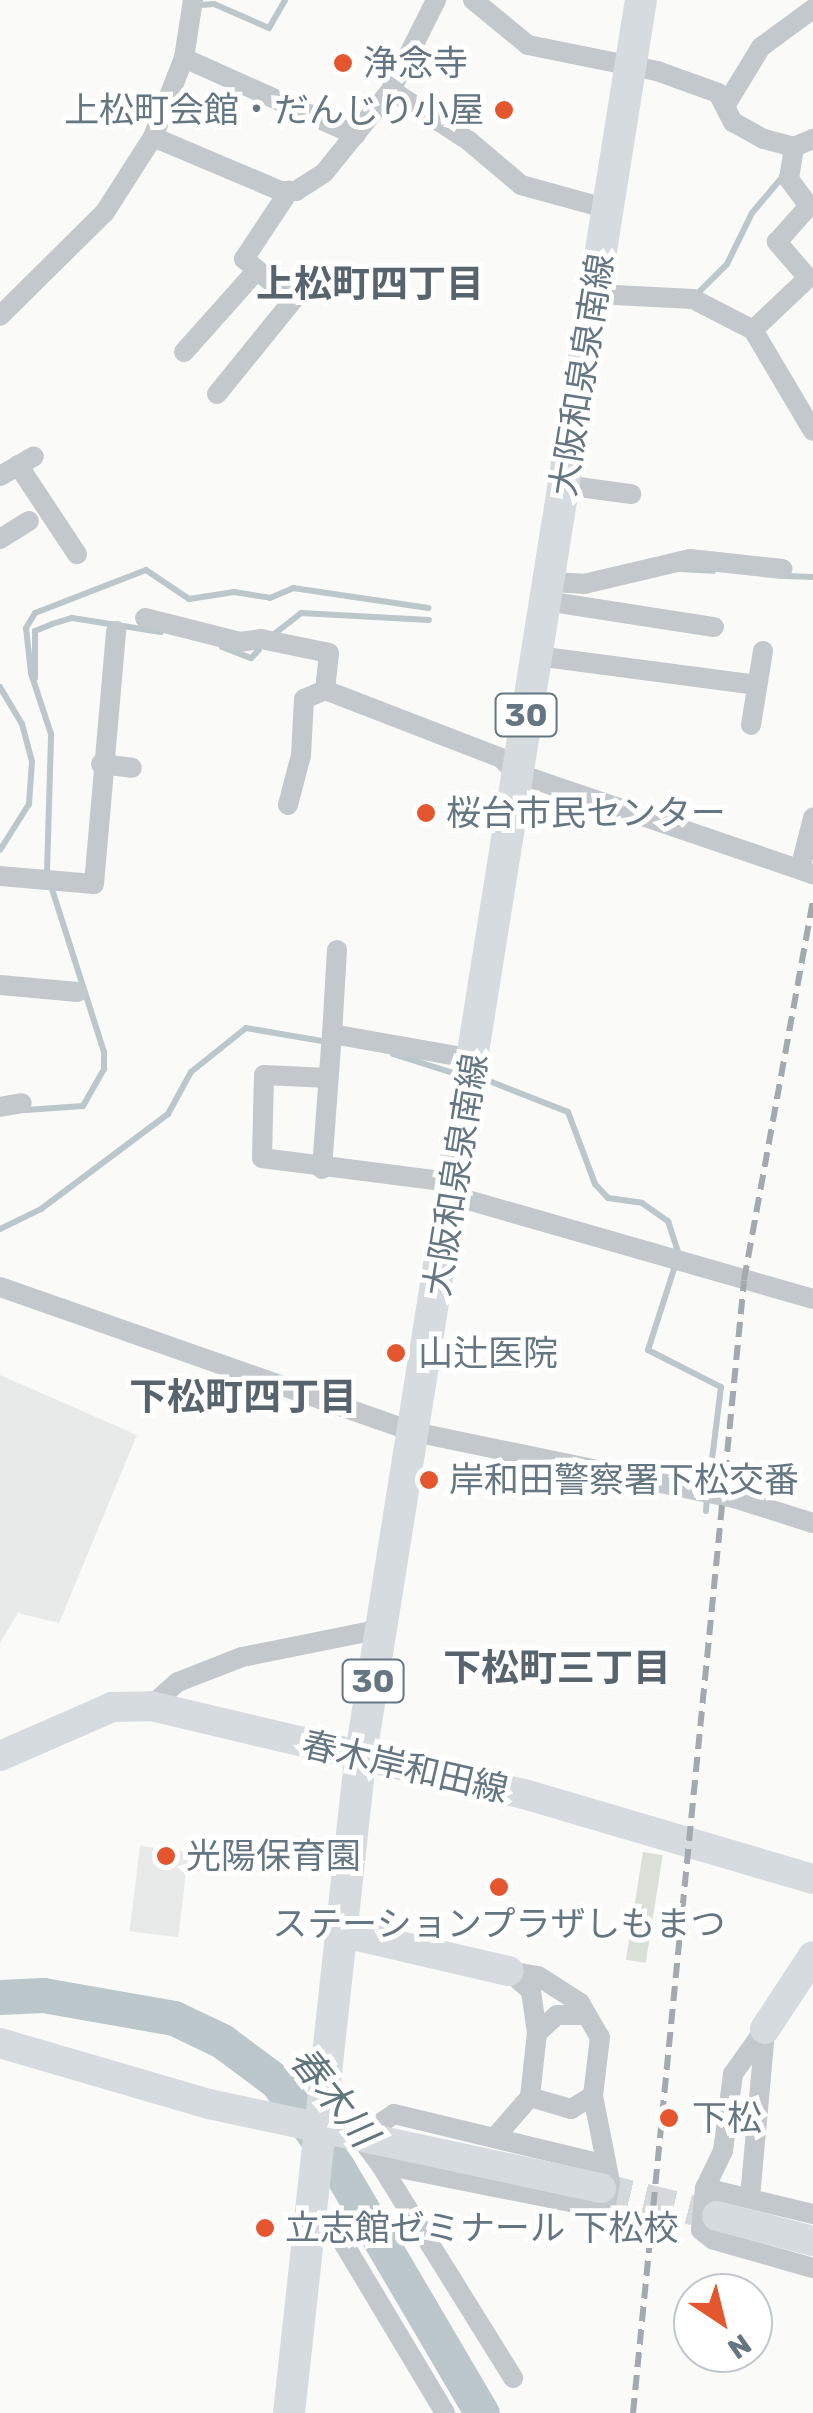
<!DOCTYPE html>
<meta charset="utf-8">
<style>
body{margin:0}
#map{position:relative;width:813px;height:2413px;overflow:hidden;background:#fafaf8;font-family:Rubik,"Noto Sans JP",sans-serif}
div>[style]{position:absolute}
.built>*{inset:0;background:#e8e9e9;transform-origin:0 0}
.green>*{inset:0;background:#dadfd7;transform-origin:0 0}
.stream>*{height:6px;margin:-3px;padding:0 3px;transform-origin:3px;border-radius:3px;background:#bbc7cb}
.river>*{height:35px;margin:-17.5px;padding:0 17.5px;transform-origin:17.5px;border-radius:17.5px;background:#bbc7cb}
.secondary-tunnel>*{height:30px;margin-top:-15px;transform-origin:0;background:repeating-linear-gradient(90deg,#d5d9db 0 30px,transparent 0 45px)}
.street>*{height:20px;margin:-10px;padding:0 10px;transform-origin:10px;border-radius:10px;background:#c3c8cc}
.secondary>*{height:30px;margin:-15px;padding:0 15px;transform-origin:15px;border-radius:15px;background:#d6dbdf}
.primary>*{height:32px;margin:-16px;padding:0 16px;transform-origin:16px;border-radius:16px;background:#d6dbdf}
.rail>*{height:6px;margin-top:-3px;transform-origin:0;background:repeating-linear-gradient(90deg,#a2aab0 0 15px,transparent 0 23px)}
.dots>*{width:28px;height:28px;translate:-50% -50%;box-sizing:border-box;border:5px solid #fff;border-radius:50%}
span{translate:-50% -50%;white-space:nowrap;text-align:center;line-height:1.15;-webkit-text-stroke:10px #fff;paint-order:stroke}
.shield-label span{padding:2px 8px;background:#fff;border:2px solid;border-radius:8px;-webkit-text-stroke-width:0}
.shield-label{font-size:32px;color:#657683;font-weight:700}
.poi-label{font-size:35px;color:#657683}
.left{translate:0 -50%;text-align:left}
.right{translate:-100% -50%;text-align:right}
.street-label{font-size:35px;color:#657683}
.neighbourhood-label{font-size:38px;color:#57646e;font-weight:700}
.water-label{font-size:38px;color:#60757c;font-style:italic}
.north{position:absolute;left:673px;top:2273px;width:100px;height:100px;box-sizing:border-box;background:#fff;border:2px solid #c1c8cd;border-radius:50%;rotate:145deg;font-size:28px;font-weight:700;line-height:40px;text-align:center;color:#657683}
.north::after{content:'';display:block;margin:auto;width:35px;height:45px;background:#e4572e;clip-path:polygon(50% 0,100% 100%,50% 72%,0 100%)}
</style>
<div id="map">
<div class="built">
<div style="clip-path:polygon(0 1375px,137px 1435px,59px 1623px,18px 1613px,0 1643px)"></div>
<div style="left:140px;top:1846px;width:49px;height:86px;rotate:7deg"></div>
</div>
<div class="green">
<div style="left:643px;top:1852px;width:20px;height:109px;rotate:9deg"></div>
</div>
<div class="stream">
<div style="left:200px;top:5px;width:14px;rotate:-4deg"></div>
<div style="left:214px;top:4px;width:60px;rotate:23.6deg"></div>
<div style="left:269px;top:28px;width:32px;rotate:-60deg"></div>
<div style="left:698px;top:293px;width:41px;rotate:-45deg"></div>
<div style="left:727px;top:264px;width:57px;rotate:-63.9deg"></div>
<div style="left:752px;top:213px;width:50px;rotate:-49.9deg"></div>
<div style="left:680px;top:569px;width:33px;rotate:3deg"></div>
<div style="left:785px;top:576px;width:28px;rotate:2deg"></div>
<div style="left:273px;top:635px;width:36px;rotate:-38deg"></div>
<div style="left:301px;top:613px;width:128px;rotate:3.1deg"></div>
<div style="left:222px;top:647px;width:31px;rotate:21deg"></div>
<div style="left:251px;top:658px;width:11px;rotate:-45deg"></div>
<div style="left:35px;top:678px;width:47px;rotate:-90deg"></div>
<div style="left:35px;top:631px;width:18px;rotate:-22deg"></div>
<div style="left:52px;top:624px;width:21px;rotate:-17deg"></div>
<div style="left:72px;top:618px;width:90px;rotate:8.9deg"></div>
<div style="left:0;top:687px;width:43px;rotate:59.3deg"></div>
<div style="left:22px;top:724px;width:38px;rotate:75deg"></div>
<div style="left:32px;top:761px;width:43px;rotate:94deg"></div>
<div style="left:29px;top:804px;width:54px;rotate:122.2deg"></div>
<div style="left:47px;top:872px;width:138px;rotate:-88.3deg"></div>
<div style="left:51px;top:734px;width:64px;rotate:-108.2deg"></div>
<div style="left:31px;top:673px;width:45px;rotate:-96.3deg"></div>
<div style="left:26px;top:628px;width:17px;rotate:-59deg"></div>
<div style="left:35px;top:613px;width:119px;rotate:-21.2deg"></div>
<div style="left:146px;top:570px;width:52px;rotate:34deg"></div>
<div style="left:189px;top:599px;width:46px;rotate:-8.8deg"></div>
<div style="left:234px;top:592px;width:36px;rotate:9deg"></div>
<div style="left:270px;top:598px;width:25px;rotate:-23deg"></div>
<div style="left:293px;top:588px;width:137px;rotate:8.4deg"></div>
<div style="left:393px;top:1054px;width:66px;rotate:17.6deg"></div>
<div style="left:484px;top:1079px;width:90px;rotate:21.4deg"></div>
<div style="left:568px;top:1112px;width:77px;rotate:69.4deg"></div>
<div style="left:595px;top:1184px;width:19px;rotate:47deg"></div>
<div style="left:608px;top:1198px;width:34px;rotate:8deg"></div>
<div style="left:642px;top:1203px;width:32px;rotate:35deg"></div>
<div style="left:668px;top:1221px;width:32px;rotate:72deg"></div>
<div style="left:26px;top:1110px;width:57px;rotate:-4deg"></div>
<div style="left:83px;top:1106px;width:43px;rotate:-60.4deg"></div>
<div style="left:104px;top:1069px;width:17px;rotate:-90deg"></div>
<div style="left:104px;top:1052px;width:171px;rotate:-107.7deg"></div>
<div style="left:0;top:1229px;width:46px;rotate:-26deg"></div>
<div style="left:41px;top:1209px;width:159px;rotate:-36.8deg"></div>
<div style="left:168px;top:1114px;width:48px;rotate:-61.3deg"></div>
<div style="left:191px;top:1072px;width:70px;rotate:-38.7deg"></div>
<div style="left:246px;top:1028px;width:77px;rotate:9.7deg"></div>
<div style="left:675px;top:1266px;width:88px;rotate:107.8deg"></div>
<div style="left:648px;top:1350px;width:82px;rotate:26.9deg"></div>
<div style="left:721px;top:1387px;width:98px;rotate:97.1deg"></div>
<div style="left:706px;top:1511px;width:13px;rotate:-86deg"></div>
</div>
<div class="river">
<div style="left:0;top:1997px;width:43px;rotate:-2.7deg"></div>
<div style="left:43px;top:1995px;width:133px;rotate:10deg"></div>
<div style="left:174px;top:2018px;width:53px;rotate:25.6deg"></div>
<div style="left:222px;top:2041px;width:69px;rotate:36.7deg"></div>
<div style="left:277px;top:2082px;width:105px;rotate:54.7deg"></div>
<div style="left:338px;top:2168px;width:284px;rotate:59.6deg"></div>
</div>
<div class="secondary-tunnel">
<div style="left:601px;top:2188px;width:119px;rotate:13.6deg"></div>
</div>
<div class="street">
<div style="left:473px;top:0;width:71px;rotate:39.3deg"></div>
<div style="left:528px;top:45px;width:132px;rotate:11.4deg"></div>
<div style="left:657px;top:71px;width:65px;rotate:19.8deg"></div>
<div style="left:718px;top:93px;width:33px;rotate:63deg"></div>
<div style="left:733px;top:122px;width:35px;rotate:29deg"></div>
<div style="left:764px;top:139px;width:31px;rotate:15deg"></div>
<div style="left:794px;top:147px;width:21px;rotate:-23deg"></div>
<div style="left:184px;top:58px;width:188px;rotate:24.2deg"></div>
<div style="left:391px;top:90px;width:93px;rotate:33.2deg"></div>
<div style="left:469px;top:141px;width:68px;rotate:40.2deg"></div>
<div style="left:521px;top:185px;width:90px;rotate:15.4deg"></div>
<div style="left:725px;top:106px;width:69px;rotate:-58.6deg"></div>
<div style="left:761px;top:47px;width:64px;rotate:-36.2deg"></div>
<div style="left:153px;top:137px;width:139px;rotate:22.9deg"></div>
<div style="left:281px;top:191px;width:15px"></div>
<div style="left:296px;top:191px;width:33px;rotate:-33deg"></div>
<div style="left:324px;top:173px;width:107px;rotate:-51.1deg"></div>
<div style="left:391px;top:90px;width:101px;rotate:-63.4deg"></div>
<div style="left:595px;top:294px;width:98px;rotate:2.9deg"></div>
<div style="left:693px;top:299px;width:68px;rotate:27.3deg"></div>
<div style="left:753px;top:330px;width:117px;rotate:59.3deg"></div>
<div style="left:0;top:316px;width:148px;rotate:-44.7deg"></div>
<div style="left:105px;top:212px;width:89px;rotate:-57.4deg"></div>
<div style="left:153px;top:137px;width:85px;rotate:-68.6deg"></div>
<div style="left:184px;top:58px;width:59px;rotate:-81.2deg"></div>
<div style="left:753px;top:330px;width:76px;rotate:-43.4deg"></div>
<div style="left:808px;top:278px;width:48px;rotate:-130.7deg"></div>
<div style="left:777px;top:242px;width:48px;rotate:-48.4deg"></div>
<div style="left:809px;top:206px;width:34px;rotate:-127deg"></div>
<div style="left:789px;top:179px;width:32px;rotate:-81deg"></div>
<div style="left:184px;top:352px;width:110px;rotate:-48.3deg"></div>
<div style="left:217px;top:394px;width:121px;rotate:-51deg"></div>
<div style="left:293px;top:300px;width:64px;rotate:-140.1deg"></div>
<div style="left:244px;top:259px;width:82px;rotate:-56.5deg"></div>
<div style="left:18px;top:465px;width:107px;rotate:56.5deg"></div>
<div style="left:0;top:476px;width:39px;rotate:-30deg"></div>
<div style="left:564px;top:485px;width:68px;rotate:7.7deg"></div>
<div style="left:0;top:539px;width:34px;rotate:-32deg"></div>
<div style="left:549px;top:582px;width:35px;rotate:3deg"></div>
<div style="left:584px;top:584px;width:109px;rotate:-13.3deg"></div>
<div style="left:690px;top:559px;width:93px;rotate:6.2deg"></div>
<div style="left:546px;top:601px;width:170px;rotate:8.8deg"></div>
<div style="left:145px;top:618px;width:98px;rotate:14.2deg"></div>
<div style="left:240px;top:642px;width:21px;rotate:-8deg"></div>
<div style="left:261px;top:639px;width:69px;rotate:11.6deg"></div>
<div style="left:329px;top:653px;width:37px;rotate:96deg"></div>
<div style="left:537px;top:656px;width:222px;rotate:7.5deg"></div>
<div style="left:751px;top:725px;width:75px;rotate:-80.8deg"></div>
<div style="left:101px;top:764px;width:31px;rotate:7deg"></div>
<div style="left:288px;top:805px;width:52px;rotate:-75.4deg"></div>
<div style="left:301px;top:755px;width:56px;rotate:-86.9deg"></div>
<div style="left:304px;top:699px;width:23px;rotate:-23deg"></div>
<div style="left:325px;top:690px;width:189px;rotate:21.1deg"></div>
<div style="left:501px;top:758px;width:21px;rotate:45deg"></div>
<div style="left:516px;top:773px;width:314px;rotate:18.8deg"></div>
<div style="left:800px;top:869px;width:53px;rotate:-75.7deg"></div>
<div style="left:0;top:876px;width:94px;rotate:4.9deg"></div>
<div style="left:94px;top:884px;width:254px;rotate:-85deg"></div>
<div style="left:337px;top:950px;width:84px;rotate:93.4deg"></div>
<div style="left:332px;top:1034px;width:144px;rotate:10deg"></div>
<div style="left:0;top:985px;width:78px;rotate:5.1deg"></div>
<div style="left:328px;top:1078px;width:64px;rotate:-177.3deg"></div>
<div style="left:264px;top:1075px;width:83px;rotate:91.4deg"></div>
<div style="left:262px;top:1158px;width:196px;rotate:7.3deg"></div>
<div style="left:0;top:1107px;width:22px;rotate:-10deg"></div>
<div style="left:322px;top:1169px;width:135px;rotate:-85.8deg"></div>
<div style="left:454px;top:1196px;width:373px;rotate:16deg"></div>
<div style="left:0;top:1287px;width:439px;rotate:19.3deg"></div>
<div style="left:414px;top:1432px;width:327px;rotate:11.7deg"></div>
<div style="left:734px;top:1498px;width:83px;rotate:17.6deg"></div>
<div style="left:151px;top:1706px;width:36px;rotate:-42deg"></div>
<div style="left:178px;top:1682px;width:69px;rotate:-21.3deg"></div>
<div style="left:242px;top:1657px;width:142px;rotate:-11.4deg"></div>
<div style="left:509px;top:1971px;width:29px;rotate:10deg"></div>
<div style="left:538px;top:1976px;width:50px;rotate:32.7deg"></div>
<div style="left:580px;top:2003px;width:39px;rotate:60deg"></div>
<div style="left:600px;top:2037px;width:59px;rotate:96.8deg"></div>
<div style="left:593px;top:2096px;width:88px;rotate:78.8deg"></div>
<div style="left:610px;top:2182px;width:27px;rotate:100deg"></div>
<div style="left:605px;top:2209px;width:229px;rotate:-168.7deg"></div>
<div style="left:380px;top:2164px;width:34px;rotate:-127deg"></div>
<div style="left:360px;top:2137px;width:41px;rotate:-34.1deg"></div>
<div style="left:394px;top:2114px;width:218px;rotate:13.5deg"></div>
<div style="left:765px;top:2029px;width:55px;rotate:125.4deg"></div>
<div style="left:733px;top:2074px;width:78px;rotate:97.4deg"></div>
<div style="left:723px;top:2151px;width:41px;rotate:115.9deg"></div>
<div style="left:705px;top:2188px;width:42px;rotate:95.4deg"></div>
<div style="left:701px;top:2230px;width:16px;rotate:38deg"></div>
<div style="left:714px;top:2240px;width:103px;rotate:15.8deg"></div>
<div style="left:537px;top:2033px;width:27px;rotate:-42deg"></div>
<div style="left:557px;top:2015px;width:29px"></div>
<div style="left:530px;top:2097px;width:43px;rotate:16.3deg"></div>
<div style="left:571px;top:2109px;width:26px;rotate:-31deg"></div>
<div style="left:497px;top:2135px;width:50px;rotate:-49deg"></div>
<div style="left:530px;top:2097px;width:64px;rotate:-83.8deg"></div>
<div style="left:537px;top:2033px;width:42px;rotate:-98.1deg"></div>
<div style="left:531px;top:1991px;width:30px;rotate:-138deg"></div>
<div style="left:380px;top:2164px;width:252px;rotate:58.1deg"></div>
<div style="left:705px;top:2188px;width:111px;rotate:13.5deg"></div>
<div style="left:750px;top:2197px;width:167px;rotate:-84.8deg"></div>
<div style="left:313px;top:2220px;width:24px;rotate:22deg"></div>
<div style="left:335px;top:2229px;width:214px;rotate:59.1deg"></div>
</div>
<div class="secondary">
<div style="left:0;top:1756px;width:122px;rotate:-23.6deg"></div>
<div style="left:112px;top:1707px;width:39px;rotate:-1deg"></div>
<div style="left:151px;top:1706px;width:383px;rotate:13.3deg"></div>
<div style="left:524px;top:1794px;width:301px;rotate:16.4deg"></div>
<div style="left:344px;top:1933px;width:169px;rotate:13deg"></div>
<div style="left:765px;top:2029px;width:87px;rotate:-56.7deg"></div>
<div style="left:0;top:2043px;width:218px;rotate:16.3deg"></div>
<div style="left:209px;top:2104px;width:401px;rotate:12.1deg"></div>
<div style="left:717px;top:2216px;width:99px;rotate:14.6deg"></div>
</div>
<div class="primary">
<div style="left:289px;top:2413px;width:657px;rotate:-83.79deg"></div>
<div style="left:360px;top:1760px;width:1782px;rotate:-80.93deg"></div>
</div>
<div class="rail">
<div style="left:633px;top:2413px;width:1138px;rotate:-84.4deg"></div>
<div style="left:744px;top:1280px;width:387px;rotate:-79.7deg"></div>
</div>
<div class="dots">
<div style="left:343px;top:63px;background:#e4572e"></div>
<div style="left:504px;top:110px;background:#e4572e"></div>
<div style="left:426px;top:813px;background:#e4572e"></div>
<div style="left:396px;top:1353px;background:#e4572e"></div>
<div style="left:429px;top:1480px;background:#e4572e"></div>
<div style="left:166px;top:1856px;background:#e4572e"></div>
<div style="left:499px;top:1887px;background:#e4572e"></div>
<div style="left:669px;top:2118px;background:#e4572e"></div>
<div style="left:265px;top:2228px;background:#e4572e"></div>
</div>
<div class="shield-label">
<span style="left:526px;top:715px">30</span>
<span style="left:373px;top:1681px">30</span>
</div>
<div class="poi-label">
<span class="left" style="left:363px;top:63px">浄念寺</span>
<span class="right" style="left:484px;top:110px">上松町会館・だんじり小屋</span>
<span class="left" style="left:446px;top:813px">桜台市民センター</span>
<span class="left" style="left:418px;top:1353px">山辻医院</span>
<span class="left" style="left:449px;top:1480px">岸和田警察署下松交番</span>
<span class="left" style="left:186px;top:1856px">光陽保育園</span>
<span style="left:499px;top:1924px">ステーションプラザしもまつ</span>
<span class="left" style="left:692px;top:2118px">下松</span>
<span class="left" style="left:285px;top:2228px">立志館ゼミナール 下松校</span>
</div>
<div class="street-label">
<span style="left:582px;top:375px;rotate:-81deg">大阪和泉泉南線</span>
<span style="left:456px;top:1175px;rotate:-81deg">大阪和泉泉南線</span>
<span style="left:405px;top:1767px;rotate:13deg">春木岸和田線</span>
</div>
<div class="neighbourhood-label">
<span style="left:370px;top:285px">上松町四丁目</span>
<span style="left:243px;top:1398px">下松町四丁目</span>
<span style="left:557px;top:1669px">下松町三丁目</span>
</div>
<div class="water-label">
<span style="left:333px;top:2097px;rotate:52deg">春木川</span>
</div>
<div class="north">N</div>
</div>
